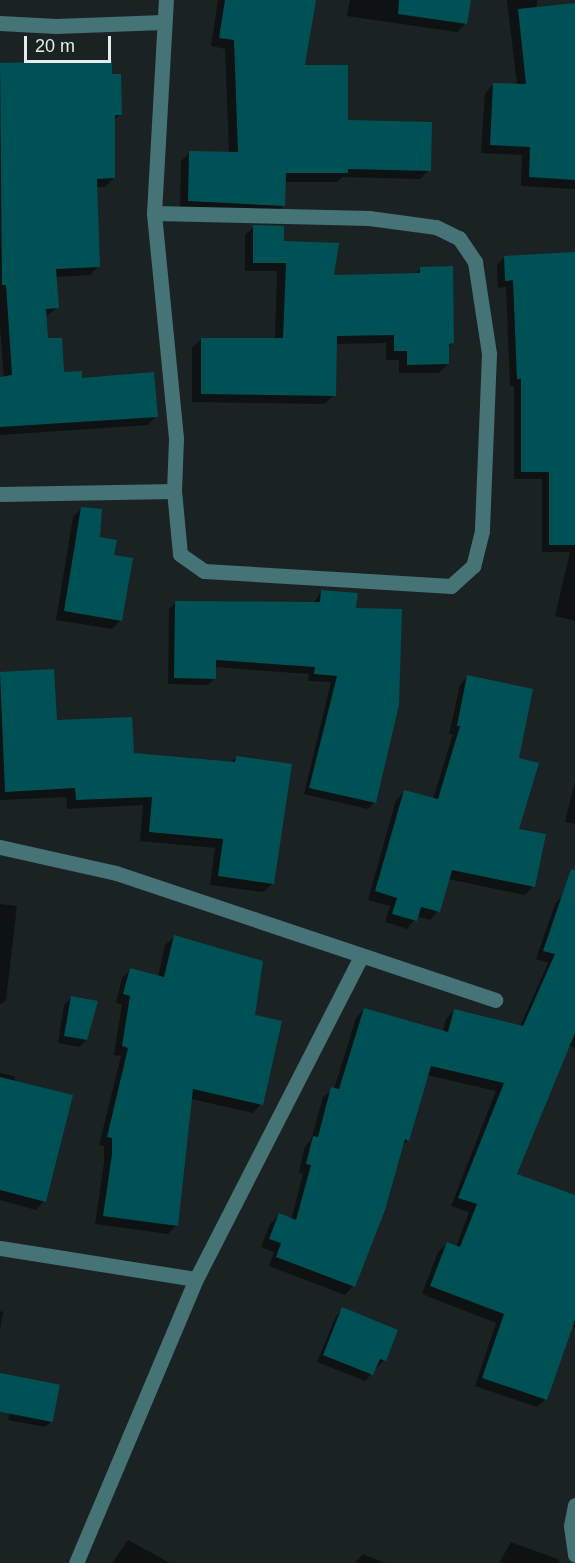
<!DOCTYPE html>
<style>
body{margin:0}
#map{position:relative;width:575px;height:1563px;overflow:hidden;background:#1b2223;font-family:Helvetica,sans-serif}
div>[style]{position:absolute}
.shadow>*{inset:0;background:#0007}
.building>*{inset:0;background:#005156;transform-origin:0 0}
.minor>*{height:15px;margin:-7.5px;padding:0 7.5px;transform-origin:7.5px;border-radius:7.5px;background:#457376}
span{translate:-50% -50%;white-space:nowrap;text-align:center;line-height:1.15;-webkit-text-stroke:4.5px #1b2223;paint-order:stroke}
.scale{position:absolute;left:24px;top:36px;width:87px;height:27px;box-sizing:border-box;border:3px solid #e6ebeb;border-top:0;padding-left:8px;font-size:18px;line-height:21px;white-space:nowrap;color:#e6ebeb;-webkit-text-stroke:4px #1b2223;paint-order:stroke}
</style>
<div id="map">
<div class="shadow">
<div style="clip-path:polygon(218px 0,314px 0,304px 67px,346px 121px,429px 170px,420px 179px,342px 177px,337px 182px,284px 182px,283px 206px,274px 215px,180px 210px,181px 161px,190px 152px,229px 153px,225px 49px,211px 46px)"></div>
<div style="clip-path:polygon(350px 0,470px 0,466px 23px,457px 32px,347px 16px)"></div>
<div style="clip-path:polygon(507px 0,537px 0,536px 9px,575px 4px,575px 189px,521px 186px,522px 155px,481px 153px,485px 93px,494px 84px,517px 85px)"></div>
<div style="clip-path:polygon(110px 62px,121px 114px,113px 121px,114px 178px,105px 187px,96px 187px,99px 266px,90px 275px,55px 277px,58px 307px,45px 317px,46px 339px,63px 374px,156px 416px,148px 425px,0 435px,0 378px,4px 378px,0 325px,0 65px)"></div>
<div style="clip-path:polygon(254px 227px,332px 276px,414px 275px,421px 268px,452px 343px,448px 347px,448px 364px,439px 373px,399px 373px,399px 360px,386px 360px,386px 343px,335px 344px,334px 395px,325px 404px,192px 402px,192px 348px,201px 339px,275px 339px,277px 271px,245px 271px,245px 235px)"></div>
<div style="clip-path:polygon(575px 254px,575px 621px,555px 616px,570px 552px,542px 552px,542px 479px,514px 479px,514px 386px,510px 386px,506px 287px,498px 288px,497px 265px,505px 257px)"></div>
<div style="clip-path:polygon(82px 508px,113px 557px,121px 620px,112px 629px,56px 620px,73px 517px)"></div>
<div style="clip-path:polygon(321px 591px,375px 802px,368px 809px,304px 794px,331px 682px,308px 681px,309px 674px,215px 667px,215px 678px,208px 685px,168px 684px,169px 609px,176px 602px,314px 603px)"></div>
<div style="clip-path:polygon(52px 670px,55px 721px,132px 755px,230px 763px,236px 757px,273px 883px,263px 892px,210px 885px,215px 848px,140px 841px,143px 805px,67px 809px,66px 797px,0 800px,0 673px)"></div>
<div style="clip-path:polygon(468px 676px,517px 759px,517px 830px,533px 886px,525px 895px,448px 879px,438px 911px,430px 920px,417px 916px,407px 929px,385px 922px,390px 906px,368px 900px,396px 800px,404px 792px,433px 799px,453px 734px,449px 734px,460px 685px)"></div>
<div style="clip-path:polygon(575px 781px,575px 824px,565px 822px)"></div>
<div style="clip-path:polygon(563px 895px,575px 899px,575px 1048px,568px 1045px,515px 1175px,575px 1196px,575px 1327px,571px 1327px,546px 1399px,537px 1407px,475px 1386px,496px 1323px,422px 1294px,438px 1252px,447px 1244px,456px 1247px,469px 1212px,451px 1206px,496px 1091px,427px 1075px,408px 1140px,401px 1147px,353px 1286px,345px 1295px,269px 1266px,274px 1252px,261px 1247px,270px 1224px,279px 1215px,291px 1220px,303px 1174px,299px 1172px,305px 1146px,311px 1140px,323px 1097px,334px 1089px,356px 1018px,364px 1009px,443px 1032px,446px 1019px,454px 1010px,520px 1026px,548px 963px,536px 959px,555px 904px)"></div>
<div style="clip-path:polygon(0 904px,17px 906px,6px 1000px,0 1005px)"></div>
<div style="clip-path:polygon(174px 937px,253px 1016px,261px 1104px,253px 1113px,191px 1099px,177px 1225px,168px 1234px,95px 1224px,104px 1163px,104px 1146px,99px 1145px,121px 1056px,114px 1055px,122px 1004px,116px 1003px,122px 978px,130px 970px,158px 977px,165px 945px)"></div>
<div style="clip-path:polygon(71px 998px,86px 1040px,79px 1047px,58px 1043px,64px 1005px)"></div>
<div style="clip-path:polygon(0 1073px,14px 1076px,44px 1201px,36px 1210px,0 1200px)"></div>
<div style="clip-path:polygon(343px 1309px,384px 1360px,365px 1381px,317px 1362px,336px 1316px)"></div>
<div style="clip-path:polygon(0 1311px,3px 1312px,0 1332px)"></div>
<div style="clip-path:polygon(15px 1386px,52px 1421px,45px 1427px,8px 1420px)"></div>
<div style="clip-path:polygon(128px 1540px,170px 1563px,112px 1563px)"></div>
<div style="clip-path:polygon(511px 1542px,560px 1560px,559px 1563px,499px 1563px)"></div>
<div style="clip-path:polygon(363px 1554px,385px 1563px,355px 1563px)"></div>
</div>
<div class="building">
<div style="clip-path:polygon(225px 0,316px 0,305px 65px,348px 65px,348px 120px,432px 122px,431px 171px,348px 169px,348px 173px,286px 173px,285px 206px,188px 201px,189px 151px,238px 152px,234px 40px,219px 38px)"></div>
<div style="clip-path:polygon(399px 0,471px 0,467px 24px,398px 14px)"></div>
<div style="clip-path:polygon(575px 3px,575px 180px,529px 177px,530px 147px,490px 145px,493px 83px,526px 84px,518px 9px)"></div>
<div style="clip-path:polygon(112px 60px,112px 74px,121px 74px,122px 115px,115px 115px,115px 178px,97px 179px,100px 267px,56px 269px,59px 308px,46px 309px,48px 338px,62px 338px,64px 372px,82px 371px,82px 378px,154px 372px,158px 417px,0 427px,0 377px,12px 375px,6px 285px,2px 285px,0 63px)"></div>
<div style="clip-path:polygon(253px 225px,284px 226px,284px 241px,339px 243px,334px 275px,420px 273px,420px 267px,453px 266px,454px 343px,449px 344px,449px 364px,407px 365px,407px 351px,394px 351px,394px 335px,337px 336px,336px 396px,201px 394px,201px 338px,283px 338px,286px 263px,253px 263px)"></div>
<div style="clip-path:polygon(575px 252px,575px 545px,549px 545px,549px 472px,521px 472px,521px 379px,517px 379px,513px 280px,505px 281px,504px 256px)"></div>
<div style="clip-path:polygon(81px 507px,102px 509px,100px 537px,117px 540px,114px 555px,133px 558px,122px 621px,64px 611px)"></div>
<div style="clip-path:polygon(321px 590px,358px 593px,356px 608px,402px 609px,399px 705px,376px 803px,309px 788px,337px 676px,314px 674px,315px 667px,216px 660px,216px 679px,174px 678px,175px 601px,320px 602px)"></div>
<div style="clip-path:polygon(54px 669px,57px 720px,132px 717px,134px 753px,235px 762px,236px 756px,292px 764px,274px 884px,218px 876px,223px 839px,149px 832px,152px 797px,76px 800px,75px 788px,5px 792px,0 672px)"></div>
<div style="clip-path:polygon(467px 675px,533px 689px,519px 758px,539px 763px,519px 829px,546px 834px,535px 887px,452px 870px,440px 912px,421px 907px,417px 921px,392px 914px,397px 898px,375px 891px,404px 790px,438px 799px,460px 726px,457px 726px)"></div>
<div style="clip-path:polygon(571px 869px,575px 870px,575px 1033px,517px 1174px,575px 1195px,575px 1320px,547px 1400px,482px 1378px,504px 1314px,430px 1286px,447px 1242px,460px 1247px,477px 1204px,458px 1198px,504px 1083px,431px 1066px,409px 1141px,405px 1139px,385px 1210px,355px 1287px,276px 1257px,281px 1243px,269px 1239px,279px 1213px,296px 1220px,311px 1165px,306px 1164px,313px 1136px,318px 1137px,331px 1087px,339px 1089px,364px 1008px,448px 1032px,454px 1009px,523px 1026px,555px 954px,543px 951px)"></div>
<div style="clip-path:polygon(174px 935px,263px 961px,255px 1015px,282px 1021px,263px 1105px,193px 1089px,178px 1226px,103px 1216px,112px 1154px,112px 1138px,107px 1137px,128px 1048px,122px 1046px,130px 996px,123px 994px,130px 968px,164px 977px)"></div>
<div style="clip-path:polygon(71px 996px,98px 1001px,87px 1040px,64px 1036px)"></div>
<div style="clip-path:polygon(0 1077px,73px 1095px,46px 1202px,0 1190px)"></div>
<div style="clip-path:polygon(342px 1307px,398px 1330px,386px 1361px,380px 1359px,373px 1375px,323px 1355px)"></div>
<div style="left:0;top:1373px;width:61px;height:38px;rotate:11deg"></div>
</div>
<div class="minor">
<div style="left:0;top:23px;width:56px;rotate:3.1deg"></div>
<div style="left:56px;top:26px;width:107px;rotate:-2.1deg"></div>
<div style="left:154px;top:213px;width:215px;rotate:1.3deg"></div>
<div style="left:369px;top:218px;width:68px;rotate:7.7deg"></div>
<div style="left:436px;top:227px;width:25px;rotate:26deg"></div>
<div style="left:459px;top:238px;width:29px;rotate:56deg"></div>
<div style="left:475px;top:262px;width:93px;rotate:81.3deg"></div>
<div style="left:489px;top:354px;width:177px;rotate:92.3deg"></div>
<div style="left:482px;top:531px;width:36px;rotate:104deg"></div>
<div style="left:473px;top:566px;width:30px;rotate:138deg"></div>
<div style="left:451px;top:586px;width:247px;rotate:-176.5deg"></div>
<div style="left:204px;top:571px;width:29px;rotate:-145deg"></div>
<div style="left:180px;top:554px;width:63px;rotate:-95.4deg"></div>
<div style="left:174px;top:491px;width:53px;rotate:-87.8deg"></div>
<div style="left:176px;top:438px;width:226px;rotate:-95.6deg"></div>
<div style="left:154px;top:213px;width:213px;rotate:-86.8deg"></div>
<div style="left:0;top:494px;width:174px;rotate:-1deg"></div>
<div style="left:0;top:847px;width:119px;rotate:12.6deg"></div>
<div style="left:116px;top:873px;width:400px;rotate:18.5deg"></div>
<div style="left:0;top:1248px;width:198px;rotate:9deg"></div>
<div style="left:575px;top:1505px;width:21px;rotate:101deg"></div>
<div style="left:571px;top:1526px;width:29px;rotate:82deg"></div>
<div style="left:76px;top:1563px;width:308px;rotate:-67.1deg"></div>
<div style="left:196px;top:1279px;width:362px;rotate:-62.9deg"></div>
</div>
<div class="scale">20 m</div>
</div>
